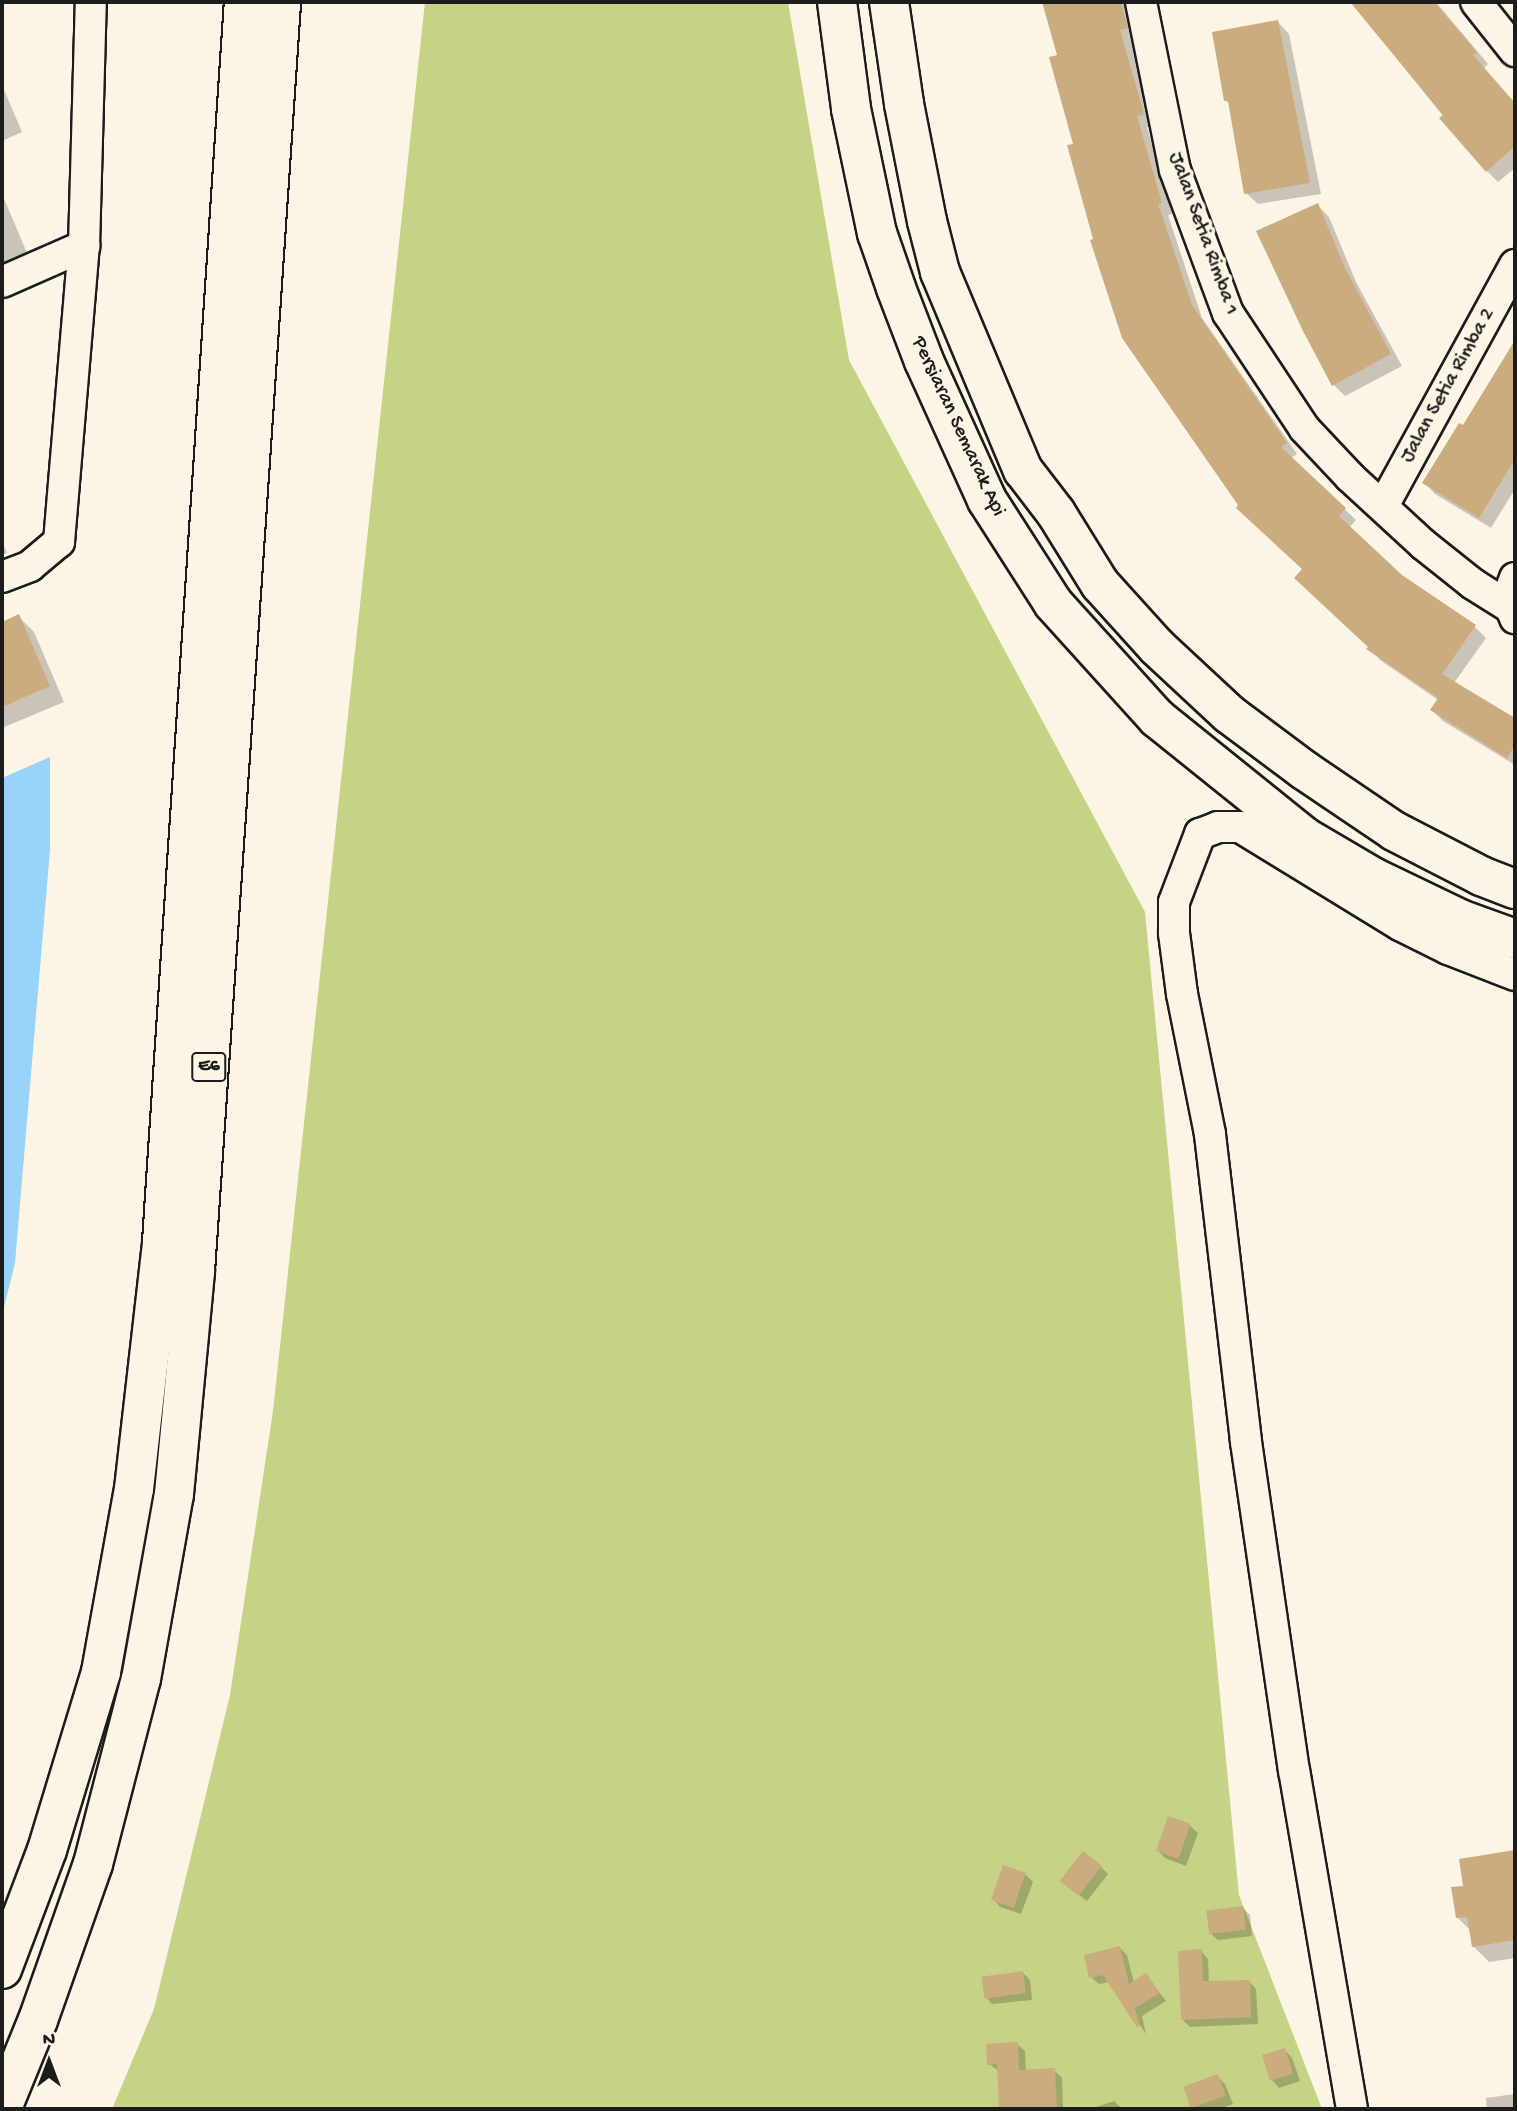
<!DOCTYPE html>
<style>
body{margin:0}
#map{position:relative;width:1517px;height:2111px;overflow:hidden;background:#fcf5e5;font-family:"Gochi Hand",sans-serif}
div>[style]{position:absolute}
.green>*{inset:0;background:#c6d285}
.water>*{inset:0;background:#98d3f9}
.shadow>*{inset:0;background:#0003}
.building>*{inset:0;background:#caac7f;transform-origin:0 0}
.roads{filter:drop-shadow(2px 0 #1c1c1c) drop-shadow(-2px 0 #1c1c1c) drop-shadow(0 2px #1c1c1c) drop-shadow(0 -2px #1c1c1c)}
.minor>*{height:30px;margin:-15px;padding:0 15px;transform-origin:15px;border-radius:15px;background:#fcf5e5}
.secondary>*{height:38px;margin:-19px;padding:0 19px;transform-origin:19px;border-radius:19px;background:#fcf5e5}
.motorway>*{height:38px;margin:-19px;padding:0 19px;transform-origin:19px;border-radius:19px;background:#fcf5e5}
span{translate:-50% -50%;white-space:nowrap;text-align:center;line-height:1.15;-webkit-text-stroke:7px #fcf5e5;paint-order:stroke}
.shield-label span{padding:2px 5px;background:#fcf5e5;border:2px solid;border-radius:5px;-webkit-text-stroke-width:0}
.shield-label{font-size:19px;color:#1c1c1c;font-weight:700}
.street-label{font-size:21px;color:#1c1c1c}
.frame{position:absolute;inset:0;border:4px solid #1c1c1c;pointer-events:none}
.north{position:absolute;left:14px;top:2027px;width:70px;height:70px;-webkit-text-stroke:5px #fcf5e5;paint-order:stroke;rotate:0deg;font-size:19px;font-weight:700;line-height:28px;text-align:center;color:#1c1c1c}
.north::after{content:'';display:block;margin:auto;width:24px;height:32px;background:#1c1c1c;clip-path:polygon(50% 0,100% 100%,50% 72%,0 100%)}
</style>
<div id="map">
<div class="green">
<div style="clip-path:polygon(425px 2px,788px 2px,849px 360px,1145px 912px,1239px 1895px,1322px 2109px,112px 2109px,154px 2009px,230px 1695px,273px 1411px)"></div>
</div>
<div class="water">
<div style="clip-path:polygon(50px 757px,50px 850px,15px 1263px,2px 1315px,2px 778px)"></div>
</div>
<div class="shadow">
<div style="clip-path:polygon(1044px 2px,1128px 2px,1138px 39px,1131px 41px,1154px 126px,1147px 127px,1172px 214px,1168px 215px,1202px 318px,1297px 454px,1291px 458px,1356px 520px,1349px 528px,1401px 576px,1475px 627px,1486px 638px,1454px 683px,1515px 720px,1515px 765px,1443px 721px,1432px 710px,1438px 700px,1380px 660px,1304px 570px,1240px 506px,1095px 240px,1059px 56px)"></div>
<div style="clip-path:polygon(1352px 2px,1436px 2px,1488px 64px,1484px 68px,1515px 104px,1515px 168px,1498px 182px,1487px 171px)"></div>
<div style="clip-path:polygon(1278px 22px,1289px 34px,1321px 194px,1258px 204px,1246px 193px,1231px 106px,1226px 100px)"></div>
<div style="clip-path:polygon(2px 85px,22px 132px,2px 141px)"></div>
<div style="clip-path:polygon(2px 194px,30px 260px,2px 272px)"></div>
<div style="clip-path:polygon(1317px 205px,1329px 217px,1356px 282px,1402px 366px,1345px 396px,1334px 385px)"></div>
<div style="clip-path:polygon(1515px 344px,1515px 489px,1491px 528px,1435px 494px,1424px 482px,1463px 427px)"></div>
<div style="clip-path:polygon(2px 541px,7px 553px,2px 555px)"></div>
<div style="clip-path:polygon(19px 617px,34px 632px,64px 702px,2px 728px,2px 624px)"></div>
<div style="clip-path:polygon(1190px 1826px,1198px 1833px,1186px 1866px,1165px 1858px,1158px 1851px)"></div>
<div style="clip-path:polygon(1515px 1852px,1515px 1958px,1489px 1962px,1473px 1946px,1471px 1931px,1458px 1918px,1465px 1887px,1461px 1860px)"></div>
<div style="clip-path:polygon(1101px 1867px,1108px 1874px,1087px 1901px,1069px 1887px)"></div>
<div style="clip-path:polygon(1025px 1874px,1033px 1882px,1021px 1914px,1000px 1907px,993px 1899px)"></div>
<div style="clip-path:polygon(1242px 1907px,1250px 1915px,1252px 1936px,1218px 1940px,1210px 1933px)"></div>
<div style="clip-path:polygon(1120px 1948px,1127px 1955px,1134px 1983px,1146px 1975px,1166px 2001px,1142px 2016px,1146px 2034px,1110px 1982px,1099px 1984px,1091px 1977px)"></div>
<div style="clip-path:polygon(1201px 1951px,1208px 1959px,1209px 1983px,1249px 1981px,1256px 1989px,1258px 2024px,1190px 2027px,1182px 2019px)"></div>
<div style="clip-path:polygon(1023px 1973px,1030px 1980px,1032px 2000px,992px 2004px,985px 1996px)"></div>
<div style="clip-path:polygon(1017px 2044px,1025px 2051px,1026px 2071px,1054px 2070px,1062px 2078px,1063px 2109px,1001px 2109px,999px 2071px,989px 2064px)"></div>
<div style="clip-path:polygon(1285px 2050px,1292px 2058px,1300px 2081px,1279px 2088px,1272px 2080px)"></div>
<div style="clip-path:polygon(1217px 2076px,1225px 2084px,1233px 2104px,1219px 2109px,1193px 2109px,1185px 2088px)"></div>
<div style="clip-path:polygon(1515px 2094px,1515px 2109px,1487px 2109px,1486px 2098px)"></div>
<div style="clip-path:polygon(1114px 2101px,1122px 2109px,1090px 2109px)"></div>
</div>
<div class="building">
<div style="clip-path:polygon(1042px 2px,1121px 2px,1128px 28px,1120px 30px,1144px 114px,1137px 116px,1162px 203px,1158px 204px,1192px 305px,1287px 443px,1281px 447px,1346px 508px,1339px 516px,1402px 575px,1476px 625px,1442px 674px,1515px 718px,1515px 745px,1507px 758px,1430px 710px,1438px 698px,1366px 649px,1368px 647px,1294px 578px,1302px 569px,1236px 508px,1238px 505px,1122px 338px,1090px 240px,1093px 239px,1067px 145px,1073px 144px,1049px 57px,1057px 55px)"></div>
<div style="clip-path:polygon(1350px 2px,1434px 2px,1477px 52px,1473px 55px,1515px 103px,1515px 146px,1486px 172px,1439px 118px,1443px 115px)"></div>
<div style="clip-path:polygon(1278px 20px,1310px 183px,1244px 194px,1228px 101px,1224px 101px,1212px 32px)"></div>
<div style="clip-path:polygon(1318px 203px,1345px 268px,1391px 354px,1332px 386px,1303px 331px,1256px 231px)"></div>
<div style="clip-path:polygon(1515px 340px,1515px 459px,1479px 518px,1422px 483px,1459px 423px,1463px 425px)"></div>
<div style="clip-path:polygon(19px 614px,50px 686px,2px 707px,2px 622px)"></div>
<div style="left:1168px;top:1816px;width:24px;height:37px;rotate:19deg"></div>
<div style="clip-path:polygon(1515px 1850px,1515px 1940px,1472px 1947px,1467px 1917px,1456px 1918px,1451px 1887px,1463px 1886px,1459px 1859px)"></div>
<div style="left:1083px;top:1851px;width:24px;height:38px;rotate:38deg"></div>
<div style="left:1003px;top:1865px;width:24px;height:37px;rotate:19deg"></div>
<div style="left:1243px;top:1906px;width:24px;height:37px;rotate:83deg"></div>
<div style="clip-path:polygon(1120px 1946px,1129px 1984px,1146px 1973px,1160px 1993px,1135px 2008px,1140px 2026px,1137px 2027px,1103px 1975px,1089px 1978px,1084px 1955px)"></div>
<div style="clip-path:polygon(1202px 1949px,1203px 1981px,1250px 1980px,1251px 2017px,1181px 2020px,1178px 1951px)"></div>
<div style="left:1023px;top:1971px;width:22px;height:42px;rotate:82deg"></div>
<div style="clip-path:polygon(1018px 2042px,1019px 2070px,1055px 2068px,1057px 2109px,999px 2109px,997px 2064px,987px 2065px,986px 2044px)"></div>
<div style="left:1285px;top:2048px;width:27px;height:24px;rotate:73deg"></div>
<div style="left:1218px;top:2074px;width:23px;height:37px;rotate:70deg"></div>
</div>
<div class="roads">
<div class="minor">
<div style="left:1141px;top:2px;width:171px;rotate:78.6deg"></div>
<div style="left:1175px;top:170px;width:153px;rotate:69.7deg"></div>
<div style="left:1228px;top:313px;width:138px;rotate:56.5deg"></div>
<div style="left:1304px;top:428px;width:67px;rotate:46.8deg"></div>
<div style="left:1350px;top:477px;width:100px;rotate:42.6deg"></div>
<div style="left:1424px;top:545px;width:63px;rotate:38.5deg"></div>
<div style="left:1473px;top:584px;width:41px;rotate:32.2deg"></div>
<div style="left:1476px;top:2px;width:63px;rotate:51.5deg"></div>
<div style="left:2px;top:282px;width:90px;rotate:-23.7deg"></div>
<div style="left:1383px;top:506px;width:275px;rotate:-61.3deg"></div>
<div style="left:2px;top:577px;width:30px;rotate:-21deg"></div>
<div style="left:30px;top:566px;width:38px;rotate:-40deg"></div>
<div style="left:59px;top:542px;width:297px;rotate:-85.2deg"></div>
<div style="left:84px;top:246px;width:244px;rotate:-88.4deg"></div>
<div style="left:1515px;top:578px;width:22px;rotate:111deg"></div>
<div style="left:1507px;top:599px;width:21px;rotate:67deg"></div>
<div style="left:1352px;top:2109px;width:343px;rotate:-99.7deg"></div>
<div style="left:1294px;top:1771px;width:333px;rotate:-98.3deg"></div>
<div style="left:1246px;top:1441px;width:309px;rotate:-96.7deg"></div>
<div style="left:1210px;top:1134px;width:143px;rotate:-101.3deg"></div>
<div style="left:1182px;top:994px;width:62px;rotate:-97.5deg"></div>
<div style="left:1174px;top:933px;width:31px;rotate:-90deg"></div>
<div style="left:1174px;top:902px;width:73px;rotate:-69.1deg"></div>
<div style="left:1200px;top:834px;width:19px;rotate:-21deg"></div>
<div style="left:1218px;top:827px;width:22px"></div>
<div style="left:1240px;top:827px;width:188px;rotate:31.5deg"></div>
<div style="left:1400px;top:925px;width:54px;rotate:26.6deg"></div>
<div style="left:1448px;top:949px;width:72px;rotate:21.2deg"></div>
</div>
<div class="secondary">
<div style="left:837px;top:2px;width:108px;rotate:82.5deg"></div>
<div style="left:851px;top:109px;width:127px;rotate:78.2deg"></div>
<div style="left:877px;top:233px;width:58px;rotate:70.9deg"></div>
<div style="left:896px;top:288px;width:78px;rotate:69deg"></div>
<div style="left:924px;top:361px;width:153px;rotate:65.6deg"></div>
<div style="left:987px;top:500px;width:122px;rotate:57.3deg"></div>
<div style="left:1053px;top:603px;width:155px;rotate:47.9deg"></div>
<div style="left:1157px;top:718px;width:190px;rotate:38.8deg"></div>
<div style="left:1305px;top:837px;width:79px;rotate:30.5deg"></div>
<div style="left:1373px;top:877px;width:97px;rotate:25.8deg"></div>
<div style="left:1460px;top:919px;width:59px;rotate:20deg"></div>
<div style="left:889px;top:2px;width:103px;rotate:81.6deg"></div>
<div style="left:904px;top:104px;width:119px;rotate:78.9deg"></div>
<div style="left:927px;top:221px;width:53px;rotate:75.7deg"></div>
<div style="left:940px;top:272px;width:215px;rotate:67.3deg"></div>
<div style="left:1023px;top:470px;width:54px;rotate:52.5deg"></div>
<div style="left:1056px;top:513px;width:84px;rotate:58.2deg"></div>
<div style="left:1100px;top:584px;width:85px;rotate:47.9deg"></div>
<div style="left:1157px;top:647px;width:98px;rotate:42.9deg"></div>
<div style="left:1229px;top:714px;width:94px;rotate:36.7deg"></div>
<div style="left:1304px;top:770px;width:109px;rotate:34.1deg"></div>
<div style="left:1394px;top:831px;width:98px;rotate:27.3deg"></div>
<div style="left:1481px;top:876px;width:36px;rotate:21deg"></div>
</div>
<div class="motorway">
<div style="left:2px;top:1969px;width:127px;rotate:-69.3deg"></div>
<div style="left:47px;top:1850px;width:186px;rotate:-73.1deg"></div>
<div style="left:101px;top:1672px;width:186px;rotate:-79.8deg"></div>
<div style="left:134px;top:1489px;width:249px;rotate:-83.5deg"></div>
<div style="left:162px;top:1242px;width:1243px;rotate:-86.22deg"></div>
<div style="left:2px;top:2108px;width:95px;rotate:-67.8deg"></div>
<div style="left:38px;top:2020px;width:165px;rotate:-70.6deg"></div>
<div style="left:93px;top:1864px;width:191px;rotate:-75.5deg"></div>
<div style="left:141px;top:1679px;width:188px;rotate:-79.9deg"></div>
<div style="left:174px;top:1494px;width:224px;rotate:-84.6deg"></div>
<div style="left:195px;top:1271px;width:1272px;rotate:-86.12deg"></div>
</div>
</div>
<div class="shield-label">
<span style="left:209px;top:1067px">E6</span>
</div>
<div class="street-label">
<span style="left:1202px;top:234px;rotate:70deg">Jalan Setia Rimba 1</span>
<span style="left:1449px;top:386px;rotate:-61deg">Jalan Setia Rimba 2</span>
<span style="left:957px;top:427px;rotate:65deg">Persiaran Semarak Api</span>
</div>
<div class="frame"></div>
<div class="north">N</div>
</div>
